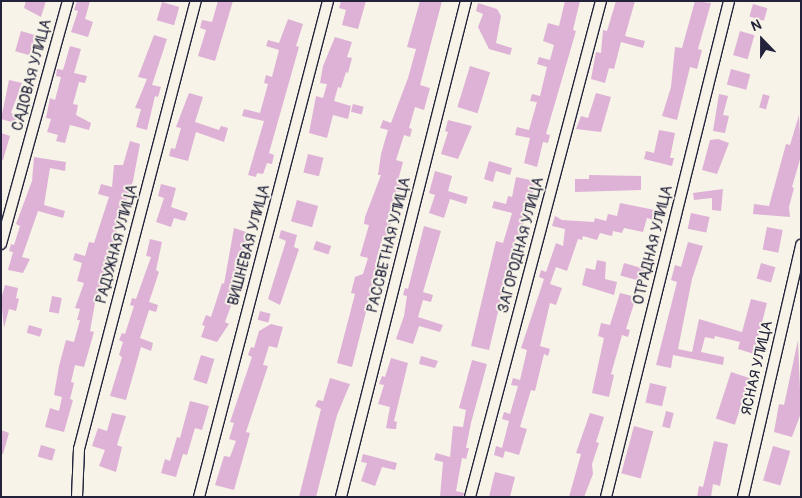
<!DOCTYPE html>
<meta charset="utf-8">
<style>
body{margin:0}
#map{position:relative;width:802px;height:498px;overflow:hidden;background:#f7f3e8;font-family:Pangolin,sans-serif}
div>[style]{position:absolute}
.building>*{inset:0;background:#deb2d6;transform-origin:0 0}
.roads{filter:drop-shadow(1px 0 #22223b) drop-shadow(-1px 0 #22223b) drop-shadow(0 1px #22223b) drop-shadow(0 -1px #22223b)}
.street>*{height:10px;margin:-5px;padding:0 5px;transform-origin:5px;border-radius:5px;background:#f7f3e8}
span{translate:-50% -50%;white-space:nowrap;text-align:center;line-height:1.15;-webkit-text-stroke:4px #f7f3e8;paint-order:stroke}
.street-label{font-size:15px;color:#22223b}
.frame{position:absolute;inset:0;border:2px solid #22223b;pointer-events:none}
.north{position:absolute;left:737px;top:15px;width:50px;height:50px;-webkit-text-stroke:4px #f7f3e8;paint-order:stroke;rotate:338deg;font-size:14px;font-weight:700;line-height:20px;text-align:center;color:#22223b}
.north::after{content:'';display:block;margin:auto;width:18px;height:22px;background:#22223b;clip-path:polygon(50% 0,100% 100%,50% 72%,0 100%)}
</style>
<div id="map">
<div class="building">
<div style="clip-path:polygon(26px 1px,46px 1px,41px 17px,24px 8px)"></div>
<div style="clip-path:polygon(77px 1px,90px 1px,85px 19px,93px 22px,88px 37px,71px 32px,78px 11px,74px 10px)"></div>
<div style="clip-path:polygon(218px 1px,233px 1px,215px 61px,198px 56px,206px 30px,200px 28px,202px 20px,212px 22px)"></div>
<div style="clip-path:polygon(341px 1px,366px 1px,358px 29px,342px 25px,346px 10px,339px 8px)"></div>
<div style="clip-path:polygon(420px 1px,442px 1px,420px 85px,430px 88px,424px 110px,415px 107px,409px 128px,412px 129px,410px 137px,404px 135px,396px 160px,403px 162px,397px 184px,403px 185px,400px 192px,396px 191px,387px 221px,391px 223px,388px 238px,383px 236px,375px 265px,381px 266px,379px 273px,376px 272px,352px 367px,337px 363px,355px 294px,351px 293px,355px 277px,363px 274px,368px 258px,360px 256px,369px 225px,364px 224px,365px 217px,381px 175px,378px 175px,381px 154px,388px 130px,380px 128px,383px 120px,391px 123px,408px 78px,416px 49px,407px 47px)"></div>
<div style="clip-path:polygon(565px 1px,580px 1px,573px 30px,576px 31px,546px 134px,550px 135px,548px 143px,543px 142px,537px 167px,524px 163px,530px 138px,515px 135px,517px 127px,529px 130px,537px 102px,530px 101px,532px 94px,540px 96px,547px 67px,537px 64px,539px 57px,550px 60px,554px 45px,543px 41px,546px 30px,548px 23px,559px 26px)"></div>
<div style="clip-path:polygon(616px 1px,635px 1px,625px 36px,645px 41px,643px 48px,621px 42px,614px 69px,609px 68px,605px 83px,591px 79px,596px 52px,601px 53px,603px 30px,607px 31px)"></div>
<div style="clip-path:polygon(695px 1px,711px 3px,698px 49px,702px 50px,697px 69px,690px 67px,677px 120px,662px 116px,671px 87px,675px 47px,682px 48px)"></div>
<div style="left:162px;top:2px;width:18px;height:19px;rotate:16deg"></div>
<div style="clip-path:polygon(478px 3px,497px 9px,501px 16px,496px 43px,512px 48px,510px 55px,489px 49px,478px 27px,483px 14px,476px 11px)"></div>
<div style="left:753px;top:4px;width:15px;height:13px;rotate:16deg"></div>
<div style="clip-path:polygon(288px 19px,303px 24px,296px 46px,299px 47px,269px 153px,274px 155px,272px 164px,267px 163px,263px 174px,257px 173px,256px 177px,248px 175px,264px 121px,242px 116px,244px 109px,260px 113px,268px 84px,264px 83px,266px 75px,272px 77px,279px 50px,266px 46px,268px 40px,279px 43px)"></div>
<div style="left:21px;top:31px;width:15px;height:21px;rotate:16deg"></div>
<div style="left:740px;top:31px;width:15px;height:25px;rotate:16deg"></div>
<div style="clip-path:polygon(154px 35px,167px 39px,152px 85px,161px 87px,158px 97px,155px 96px,147px 130px,136px 127px,141px 109px,135px 108px,147px 79px,138px 77px)"></div>
<div style="clip-path:polygon(335px 37px,352px 42px,347px 57px,352px 58px,348px 73px,346px 72px,341px 88px,338px 87px,334px 101px,351px 106px,348px 119px,333px 115px,327px 138px,309px 133px,316px 96px,323px 98px,327px 84px,320px 83px,323px 66px)"></div>
<div style="clip-path:polygon(70px 46px,81px 49px,74px 73px,87px 76px,85px 83px,79px 82px,73px 104px,78px 105px,76px 115px,91px 123px,89px 130px,70px 125px,65px 143px,56px 141px,58px 135px,47px 132px,51px 119px,46px 118px,50px 98px,55px 100px,61px 77px,56px 76px,57px 69px,63px 70px)"></div>
<div style="left:470px;top:66px;width:21px;height:43px;rotate:17deg"></div>
<div style="left:731px;top:69px;width:20px;height:16px;rotate:15deg"></div>
<div style="clip-path:polygon(9px 80px,22px 83px,11px 113px,17px 115px,15px 123px,1px 119px)"></div>
<div style="clip-path:polygon(189px 93px,203px 97px,195px 122px,219px 130px,221px 126px,228px 128px,224px 142px,196px 132px,188px 161px,169px 156px,171px 148px,175px 149px,181px 128px,176px 127px)"></div>
<div style="clip-path:polygon(596px 93px,611px 97px,601px 132px,576px 129px,581px 116px,588px 118px)"></div>
<div style="clip-path:polygon(719px 94px,728px 96px,723px 115px,729px 116px,725px 133px,713px 131px)"></div>
<div style="left:763px;top:94px;width:7px;height:14px;rotate:16deg"></div>
<div style="left:353px;top:104px;width:11px;height:8px;rotate:15deg"></div>
<div style="clip-path:polygon(799px 115px,801px 156px,792px 187px,794px 188px,789px 207px,790px 217px,753px 214px,754px 204px,769px 206px,786px 144px,790px 145px)"></div>
<div style="clip-path:polygon(448px 120px,472px 126px,458px 159px,441px 154px,448px 132px,445px 131px)"></div>
<div style="clip-path:polygon(659px 130px,675px 133px,670px 158px,674px 158px,672px 166px,644px 159px,646px 151px,654px 153px)"></div>
<div style="clip-path:polygon(1px 133px,10px 136px,3px 160px,1px 160px)"></div>
<div style="clip-path:polygon(718px 139px,729px 143px,717px 174px,702px 170px,710px 140px)"></div>
<div style="clip-path:polygon(130px 141px,140px 144px,133px 181px,114px 239px,116px 244px,106px 277px,95px 303px,90px 331px,94px 332px,84px 367px,75px 365px,71px 382px,74px 383px,70px 399px,73px 400px,64px 432px,45px 427px,50px 408px,59px 411px,62px 397px,54px 395px,59px 366px,66px 340px,74px 342px,80px 320px,77px 320px,80px 309px,75px 308px,84px 283px,77px 281px,82px 263px,73px 260px,75px 253px,85px 256px,89px 242px,94px 243px,109px 197px,98px 194px,101px 184px,112px 187px,114px 165px,123px 165px)"></div>
<div style="left:308px;top:154px;width:16px;height:19px;rotate:14deg"></div>
<div style="clip-path:polygon(34px 157px,66px 162px,65px 171px,50px 168px,44px 205px,65px 211px,63px 218px,38px 211px,22px 257px,30px 259px,23px 273px,8px 270px,13px 252px,9px 251px,11px 244px,14px 245px,20px 226px,16px 224px,32px 181px)"></div>
<div style="clip-path:polygon(489px 161px,512px 168px,510px 175px,496px 171px,493px 182px,484px 179px)"></div>
<div style="clip-path:polygon(435px 171px,452px 176px,448px 191px,468px 197px,466px 204px,450px 199px,444px 218px,429px 213px,435px 195px,429px 193px)"></div>
<div style="clip-path:polygon(589px 175px,641px 176px,641px 190px,575px 192px,575px 179px,589px 179px)"></div>
<div style="clip-path:polygon(516px 177px,535px 181px,530px 211px,528px 217px,525px 217px,519px 241px,515px 240px,489px 350px,471px 346px,496px 241px,503px 243px,512px 213px,492px 208px,494px 201px,506px 204px,508px 196px,512px 197px)"></div>
<div style="clip-path:polygon(161px 184px,176px 188px,171px 207px,188px 213px,185px 221px,174px 218px,171px 227px,156px 222px,164px 198px,158px 196px)"></div>
<div style="clip-path:polygon(723px 189px,721px 211px,712px 210px,712px 198px,694px 200px,693px 193px)"></div>
<div style="left:297px;top:200px;width:22px;height:22px;rotate:16deg"></div>
<div style="clip-path:polygon(620px 203px,655px 210px,653px 220px,647px 218px,643px 232px,624px 228px,622px 233px,613px 231px,612px 236px,600px 233px,597px 240px,583px 236px,582px 240px,578px 239px,567px 271px,556px 267px,550px 284px,562px 288px,556px 305px,550px 303px,540px 346px,550px 349px,548px 356px,544px 354px,535px 391px,531px 390px,520px 427px,527px 429px,519px 455px,505px 451px,503px 458px,494px 455px,496px 446px,502px 448px,509px 421px,502px 419px,504px 412px,510px 414px,518px 386px,511px 385px,513px 378px,520px 380px,527px 350px,521px 348px,544px 279px,539px 277px,541px 270px,546px 272px,556px 243px,563px 246px,565px 229px,552px 226px,555px 216px,562px 220px,594px 222px,595px 218px,606px 221px,608px 214px,617px 216px)"></div>
<div style="left:691px;top:213px;width:19px;height:16px;rotate:12deg"></div>
<div style="clip-path:polygon(424px 226px,441px 231px,423px 292px,433px 295px,431px 302px,423px 300px,418px 317px,443px 325px,440px 332px,419px 326px,413px 344px,396px 339px,404px 316px,407px 296px,403px 295px,405px 288px,408px 289px)"></div>
<div style="left:767px;top:227px;width:16px;height:23px;rotate:11deg"></div>
<div style="clip-path:polygon(234px 228px,249px 233px,236px 280px,240px 281px,225px 322px,229px 324px,217px 342px,201px 337px,205px 326px,202px 325px,206px 315px,211px 317px,222px 283px,224px 284px)"></div>
<div style="clip-path:polygon(281px 230px,297px 235px,294px 247px,299px 249px,280px 305px,268px 299px,286px 241px,279px 238px)"></div>
<div style="clip-path:polygon(150px 239px,162px 242px,156px 270px,159px 272px,149px 302px,158px 305px,156px 312px,149px 310px,140px 338px,153px 343px,151px 351px,141px 347px,126px 400px,110px 396px,122px 357px,119px 355px,123px 342px,119px 340px,122px 333px,125px 334px,134px 306px,130px 305px,132px 298px,136px 299px,151px 257px,146px 256px)"></div>
<div style="left:316px;top:241px;width:16px;height:9px;rotate:18deg"></div>
<div style="clip-path:polygon(688px 242px,703px 246px,692px 279px,678px 349px,692px 352px,699px 319px,742px 332px,751px 299px,767px 303px,754px 354px,738px 349px,740px 342px,715px 336px,714px 339px,705px 337px,701px 352px,724px 357px,723px 365px,673px 355px,671px 368px,656px 365px,677px 282px,671px 280px,675px 265px,681px 267px)"></div>
<div style="clip-path:polygon(597px 260px,606px 262px,605px 279px,617px 282px,614px 295px,582px 285px,586px 268px,595px 270px)"></div>
<div style="left:624px;top:263px;width:22px;height:13px;rotate:16deg"></div>
<div style="left:761px;top:263px;width:15px;height:16px;rotate:16deg"></div>
<div style="clip-path:polygon(5px 285px,18px 288px,16px 298px,19px 299px,16px 311px,9px 309px,4px 328px,1px 299px)"></div>
<div style="clip-path:polygon(620px 293px,636px 297px,626px 329px,630px 330px,628px 337px,622px 335px,611px 374px,614px 375px,609px 397px,592px 393px,604px 338px,598px 336px,601px 323px,610px 325px)"></div>
<div style="left:52px;top:296px;width:10px;height:16px;rotate:11deg"></div>
<div style="left:260px;top:311px;width:11px;height:9px;rotate:15deg"></div>
<div style="clip-path:polygon(271px 324px,283px 327px,277px 348px,269px 346px,263px 365px,268px 366px,246px 432px,250px 433px,234px 490px,215px 485px,224px 456px,230px 457px,236px 441px,229px 439px,234px 423px,230px 422px,252px 357px,248px 355px,251px 347px,254px 348px,259px 331px)"></div>
<div style="left:29px;top:325px;width:14px;height:8px;rotate:17deg"></div>
<div style="clip-path:polygon(798px 340px,801px 413px,792px 437px,774px 432px,779px 404px,784px 405px)"></div>
<div style="left:201px;top:355px;width:14px;height:26px;rotate:17deg"></div>
<div style="clip-path:polygon(421px 356px,438px 361px,435px 368px,419px 364px)"></div>
<div style="clip-path:polygon(391px 358px,408px 363px,394px 421px,397px 422px,396px 429px,392px 429px,386px 428px,390px 407px,378px 404px,384px 385px,379px 384px,382px 376px,385px 377px)"></div>
<div style="clip-path:polygon(472px 360px,487px 364px,471px 423px,466px 448px,469px 448px,466px 459px,462px 458px,456px 491px,464px 493px,463px 497px,440px 497px,443px 462px,434px 460px,436px 453px,450px 457px,453px 426px,463px 427px,466px 410px,459px 408px)"></div>
<div style="left:731px;top:372px;width:20px;height:49px;rotate:18deg"></div>
<div style="clip-path:polygon(330px 378px,350px 384px,337px 415px,316px 497px,299px 497px,321px 409px,315px 406px,318px 400px,323px 401px)"></div>
<div style="left:650px;top:383px;width:17px;height:20px;rotate:13deg"></div>
<div style="clip-path:polygon(190px 401px,209px 406px,202px 430px,195px 428px,187px 455px,183px 454px,176px 477px,161px 473px,165px 459px,170px 461px,177px 437px,180px 438px)"></div>
<div style="left:666px;top:411px;width:8px;height:16px;rotate:14deg"></div>
<div style="clip-path:polygon(112px 413px,126px 416px,117px 445px,122px 447px,116px 472px,99px 466px,105px 450px,92px 446px,98px 428px,107px 431px)"></div>
<div style="clip-path:polygon(590px 413px,604px 417px,596px 442px,599px 443px,592px 464px,593px 474px,584px 497px,569px 497px,581px 454px,576px 453px)"></div>
<div style="left:634px;top:426px;width:20px;height:49px;rotate:15deg"></div>
<div style="clip-path:polygon(1px 430px,9px 433px,3px 454px,1px 453px)"></div>
<div style="clip-path:polygon(714px 441px,728px 444px,720px 486px,713px 484px,711px 497px,697px 497px,699px 486px,703px 487px)"></div>
<div style="left:41px;top:445px;width:15px;height:12px;rotate:16deg"></div>
<div style="left:773px;top:446px;width:18px;height:36px;rotate:16deg"></div>
<div style="clip-path:polygon(363px 454px,397px 463px,395px 470px,382px 467px,375px 486px,361px 481px,367px 463px,361px 462px)"></div>
<div style="clip-path:polygon(495px 472px,515px 477px,510px 497px,489px 497px)"></div>
</div>
<div class="roads">
<div class="street">
<div style="left:1px;top:244px;width:252px;rotate:-74.6deg"></div>
<div style="left:77px;top:497px;width:48px;rotate:-87.6deg"></div>
<div style="left:79px;top:449px;width:463px;rotate:-75.4deg"></div>
<div style="left:199px;top:497px;width:513px;rotate:-75.42deg"></div>
<div style="left:341px;top:497px;width:512px;rotate:-75.86deg"></div>
<div style="left:470px;top:497px;width:513px;rotate:-75.21deg"></div>
<div style="left:606px;top:497px;width:511px;rotate:-76.07deg"></div>
<div style="left:743px;top:497px;width:259px;rotate:-77deg"></div>
</div>
</div>
<div class="street-label">
<span style="left:32px;top:75px;rotate:-75deg">САДОВАЯ УЛИЦА</span>
<span style="left:117px;top:244px;rotate:-75deg">РАДУЖНАЯ УЛИЦА</span>
<span style="left:249px;top:245px;rotate:-75deg">ВИШНЁВАЯ УЛИЦА</span>
<span style="left:389px;top:245px;rotate:-76deg">РАССВЕТНАЯ УЛИЦА</span>
<span style="left:521px;top:245px;rotate:-75deg">ЗАГОРОДНАЯ УЛИЦА</span>
<span style="left:653px;top:245px;rotate:-76deg">ОТРАДНАЯ УЛИЦА</span>
<span style="left:757px;top:368px;rotate:-77deg">ЯСНАЯ УЛИЦА</span>
</div>
<div class="frame"></div>
<div class="north">N</div>
</div>
